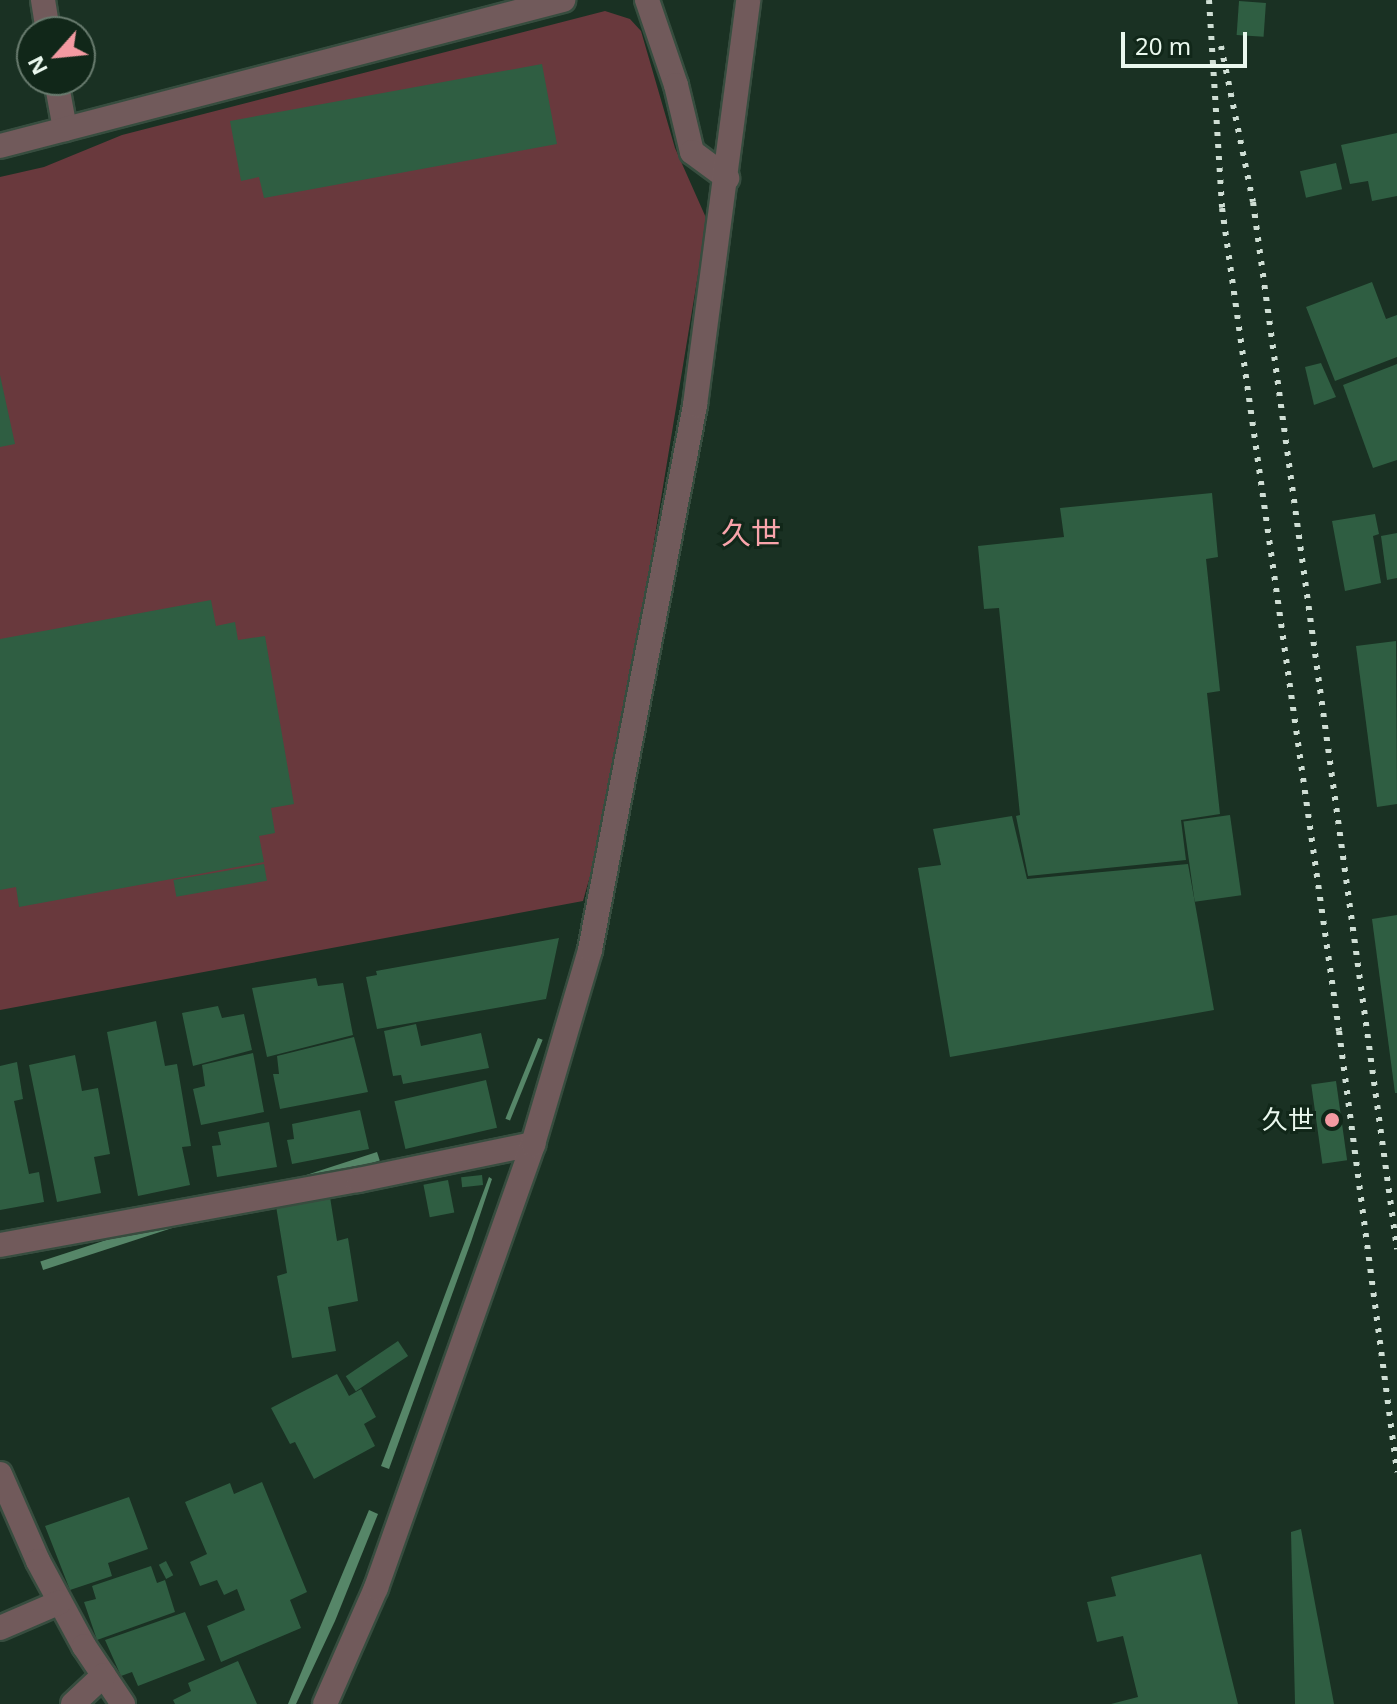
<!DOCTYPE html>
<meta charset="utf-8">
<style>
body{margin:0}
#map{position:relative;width:1397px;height:1704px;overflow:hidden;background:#1a3123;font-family:"Noto Sans","Noto Sans JP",sans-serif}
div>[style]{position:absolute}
.green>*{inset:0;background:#69393d}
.water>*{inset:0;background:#568668;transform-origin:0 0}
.building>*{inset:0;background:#2f5e42;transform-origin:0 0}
.roads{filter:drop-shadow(2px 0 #374d3f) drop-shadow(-2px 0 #374d3f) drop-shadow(0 2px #374d3f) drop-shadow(0 -2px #374d3f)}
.minor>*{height:24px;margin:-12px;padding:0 12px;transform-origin:12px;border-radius:12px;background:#715a5b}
.rail>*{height:6px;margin-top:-3px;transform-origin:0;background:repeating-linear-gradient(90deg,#cfded4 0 4px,transparent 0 12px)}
.dots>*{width:22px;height:22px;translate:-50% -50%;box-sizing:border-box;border:4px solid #112719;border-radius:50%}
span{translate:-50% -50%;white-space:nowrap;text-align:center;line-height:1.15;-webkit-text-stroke:6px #112719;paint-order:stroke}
.poi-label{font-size:26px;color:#eaf8ee}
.right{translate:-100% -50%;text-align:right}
.quarter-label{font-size:30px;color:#f9a4ab}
.north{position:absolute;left:16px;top:16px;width:80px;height:80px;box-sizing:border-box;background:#112719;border:2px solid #687b6e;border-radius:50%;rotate:243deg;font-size:22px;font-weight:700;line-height:32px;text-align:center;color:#eaf8ee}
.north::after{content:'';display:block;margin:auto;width:28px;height:36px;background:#f49aa2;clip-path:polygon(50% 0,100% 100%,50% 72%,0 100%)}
.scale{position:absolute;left:1121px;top:32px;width:126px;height:36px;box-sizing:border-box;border:4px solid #eaf8ee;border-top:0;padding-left:10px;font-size:24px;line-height:28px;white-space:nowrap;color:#eaf8ee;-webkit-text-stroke:6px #112719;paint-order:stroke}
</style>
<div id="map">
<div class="green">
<div style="clip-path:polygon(605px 11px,630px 19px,641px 31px,675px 148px,707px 220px,611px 802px,583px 901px,0 1010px,0 177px,44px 167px,122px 135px)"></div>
</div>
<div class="water">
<div style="left:538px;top:1038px;width:5px;height:87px;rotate:22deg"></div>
<div style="left:377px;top:1152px;width:9px;height:354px;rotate:72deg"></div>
<div style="clip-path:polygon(489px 1177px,492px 1179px,471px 1242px,389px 1469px,381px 1466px)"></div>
<div style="clip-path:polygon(369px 1510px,378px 1514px,335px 1621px,296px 1704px,288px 1704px)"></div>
</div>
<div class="building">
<div style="left:1239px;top:1px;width:27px;height:34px;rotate:4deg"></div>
<div style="clip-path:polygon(542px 64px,557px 144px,264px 198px,259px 177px,241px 181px,230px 121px)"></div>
<div style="clip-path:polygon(1397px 133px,1397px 196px,1372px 201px,1368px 181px,1350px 184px,1341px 145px)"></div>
<div style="left:1336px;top:163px;width:27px;height:37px;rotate:77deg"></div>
<div style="clip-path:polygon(1372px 282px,1386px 319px,1397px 315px,1397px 357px,1335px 381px,1306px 307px)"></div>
<div style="clip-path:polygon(1321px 363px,1336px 397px,1314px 405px,1305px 367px)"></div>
<div style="clip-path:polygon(1397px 364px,1397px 460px,1373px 468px,1343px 385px)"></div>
<div style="clip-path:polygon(0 375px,15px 444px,0 447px)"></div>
<div style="clip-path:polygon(1212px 493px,1218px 557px,1206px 559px,1220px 691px,1207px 693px,1220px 814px,1181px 820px,1186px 860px,1028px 876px,1016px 816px,1020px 815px,999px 608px,984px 609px,978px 546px,1064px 537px,1060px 508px)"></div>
<div style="clip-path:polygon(1375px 514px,1379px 534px,1373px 536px,1381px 583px,1345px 591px,1332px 521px)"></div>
<div style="clip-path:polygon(1397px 533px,1397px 578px,1387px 580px,1381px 536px)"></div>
<div style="clip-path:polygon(211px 600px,216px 626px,235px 622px,238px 640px,265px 636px,294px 804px,271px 808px,275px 833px,259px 836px,264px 862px,19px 907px,16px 887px,0 890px,0 639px)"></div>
<div style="clip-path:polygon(1396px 641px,1397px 804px,1377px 807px,1356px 646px)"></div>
<div style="left:1230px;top:815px;width:81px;height:47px;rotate:82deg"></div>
<div style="clip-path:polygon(1012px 816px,1027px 879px,1188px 864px,1214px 1010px,950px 1057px,918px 868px,941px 865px,933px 829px)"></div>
<div style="left:264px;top:864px;width:17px;height:92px;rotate:80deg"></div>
<div style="clip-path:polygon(1397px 915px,1397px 1093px,1395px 1093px,1372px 919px)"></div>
<div style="clip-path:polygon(559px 938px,546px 999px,377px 1029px,366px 977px,377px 975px,376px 971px)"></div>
<div style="clip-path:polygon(316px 978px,318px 986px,343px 983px,353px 1035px,267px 1057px,252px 988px)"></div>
<div style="clip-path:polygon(218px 1006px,222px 1018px,244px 1014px,252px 1050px,193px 1066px,182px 1013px)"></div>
<div style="clip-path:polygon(156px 1021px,165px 1066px,177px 1064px,191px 1146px,182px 1147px,190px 1185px,138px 1196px,107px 1032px)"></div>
<div style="clip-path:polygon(416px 1024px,421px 1046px,481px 1033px,489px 1068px,403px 1084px,401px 1075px,393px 1076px,384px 1031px)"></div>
<div style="clip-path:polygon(354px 1037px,368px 1092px,280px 1109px,273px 1074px,279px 1074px,277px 1056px)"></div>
<div style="clip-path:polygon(253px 1053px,264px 1112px,201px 1125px,193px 1089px,205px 1086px,202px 1065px)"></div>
<div style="clip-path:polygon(75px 1055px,82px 1091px,98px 1088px,110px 1154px,94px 1157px,101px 1193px,57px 1202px,29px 1065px)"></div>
<div style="clip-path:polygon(17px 1062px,23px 1099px,14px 1101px,29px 1174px,39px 1172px,44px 1202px,0 1210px,0 1066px)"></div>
<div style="left:486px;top:1080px;width:49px;height:94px;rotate:77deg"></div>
<div style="left:1336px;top:1081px;width:80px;height:25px;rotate:82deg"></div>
<div style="clip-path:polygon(360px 1110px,369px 1149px,292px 1164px,287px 1140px,294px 1139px,292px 1124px)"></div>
<div style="clip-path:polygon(269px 1122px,277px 1167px,217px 1177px,212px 1146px,221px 1145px,218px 1132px)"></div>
<div style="left:482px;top:1175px;width:10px;height:21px;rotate:84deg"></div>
<div style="left:448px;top:1180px;width:33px;height:25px;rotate:79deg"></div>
<div style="clip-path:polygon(330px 1197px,337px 1241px,348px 1238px,358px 1301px,328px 1307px,336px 1351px,292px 1358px,277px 1276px,287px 1273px,276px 1206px)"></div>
<div style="left:398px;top:1341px;width:18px;height:63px;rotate:56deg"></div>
<div style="clip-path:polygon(337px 1374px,349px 1396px,361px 1389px,376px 1417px,364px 1424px,375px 1446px,314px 1479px,295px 1442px,290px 1444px,271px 1408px)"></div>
<div style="clip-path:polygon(262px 1482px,307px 1592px,290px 1600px,301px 1628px,221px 1662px,207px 1626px,245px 1610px,237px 1589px,224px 1595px,217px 1580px,200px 1586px,190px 1562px,207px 1554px,185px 1502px,230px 1483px,234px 1494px)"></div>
<div style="clip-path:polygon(129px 1497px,148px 1549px,108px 1563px,112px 1576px,70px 1590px,45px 1526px)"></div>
<div style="clip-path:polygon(1301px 1529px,1334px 1704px,1295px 1704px,1291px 1532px)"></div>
<div style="clip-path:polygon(1201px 1554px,1238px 1704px,1111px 1704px,1138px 1697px,1123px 1636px,1097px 1642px,1087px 1602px,1116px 1596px,1111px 1577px)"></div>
<div style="left:166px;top:1561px;width:16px;height:8px;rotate:63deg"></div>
<div style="clip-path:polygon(151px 1566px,157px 1583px,165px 1580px,175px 1612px,97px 1640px,84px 1602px,96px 1599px,92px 1586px)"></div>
<div style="clip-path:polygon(185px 1612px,205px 1660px,138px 1686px,132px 1672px,121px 1676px,105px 1640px)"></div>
<div style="clip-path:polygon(238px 1661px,257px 1704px,175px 1704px,173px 1700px,191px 1691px,188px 1683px)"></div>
</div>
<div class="roads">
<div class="minor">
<div style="left:43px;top:0;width:32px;rotate:81deg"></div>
<div style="left:647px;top:0;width:90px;rotate:71.2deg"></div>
<div style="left:676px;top:85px;width:69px;rotate:76.6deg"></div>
<div style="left:692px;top:152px;width:44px;rotate:36.6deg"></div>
<div style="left:56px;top:80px;width:50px;rotate:79.6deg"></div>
<div style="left:0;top:146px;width:582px;rotate:-14.54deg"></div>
<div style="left:0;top:1245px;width:364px;rotate:-10.3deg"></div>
<div style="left:358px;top:1180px;width:179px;rotate:-11.6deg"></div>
<div style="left:0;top:1474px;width:95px;rotate:66.4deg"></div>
<div style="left:38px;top:1561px;width:97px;rotate:61.6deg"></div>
<div style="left:84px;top:1646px;width:70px;rotate:56.1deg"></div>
<div style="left:0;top:1628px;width:65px;rotate:-23.4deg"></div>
<div style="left:73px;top:1704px;width:42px;rotate:-43.1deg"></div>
<div style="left:325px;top:1704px;width:127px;rotate:-66.3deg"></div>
<div style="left:376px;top:1588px;width:471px;rotate:-70.5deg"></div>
<div style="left:533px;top:1144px;width:202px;rotate:-73.6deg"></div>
<div style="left:590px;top:950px;width:555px;rotate:-79.09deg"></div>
<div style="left:695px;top:405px;width:408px;rotate:-82.5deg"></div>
</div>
</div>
<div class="rail">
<div style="left:1209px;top:0;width:208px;rotate:86.4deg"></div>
<div style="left:1222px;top:208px;width:831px;rotate:81.91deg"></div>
<div style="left:1339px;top:1031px;width:445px;rotate:82.5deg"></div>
<div style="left:1221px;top:46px;width:159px;rotate:78.4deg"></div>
<div style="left:1253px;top:202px;width:1057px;rotate:82.17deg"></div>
</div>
<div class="dots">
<div style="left:1332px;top:1120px;background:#f49aa2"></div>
</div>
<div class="poi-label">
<span class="right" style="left:1314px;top:1120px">久世</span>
</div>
<div class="quarter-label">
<span style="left:751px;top:533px">久世</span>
</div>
<div class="north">N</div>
<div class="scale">20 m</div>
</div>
